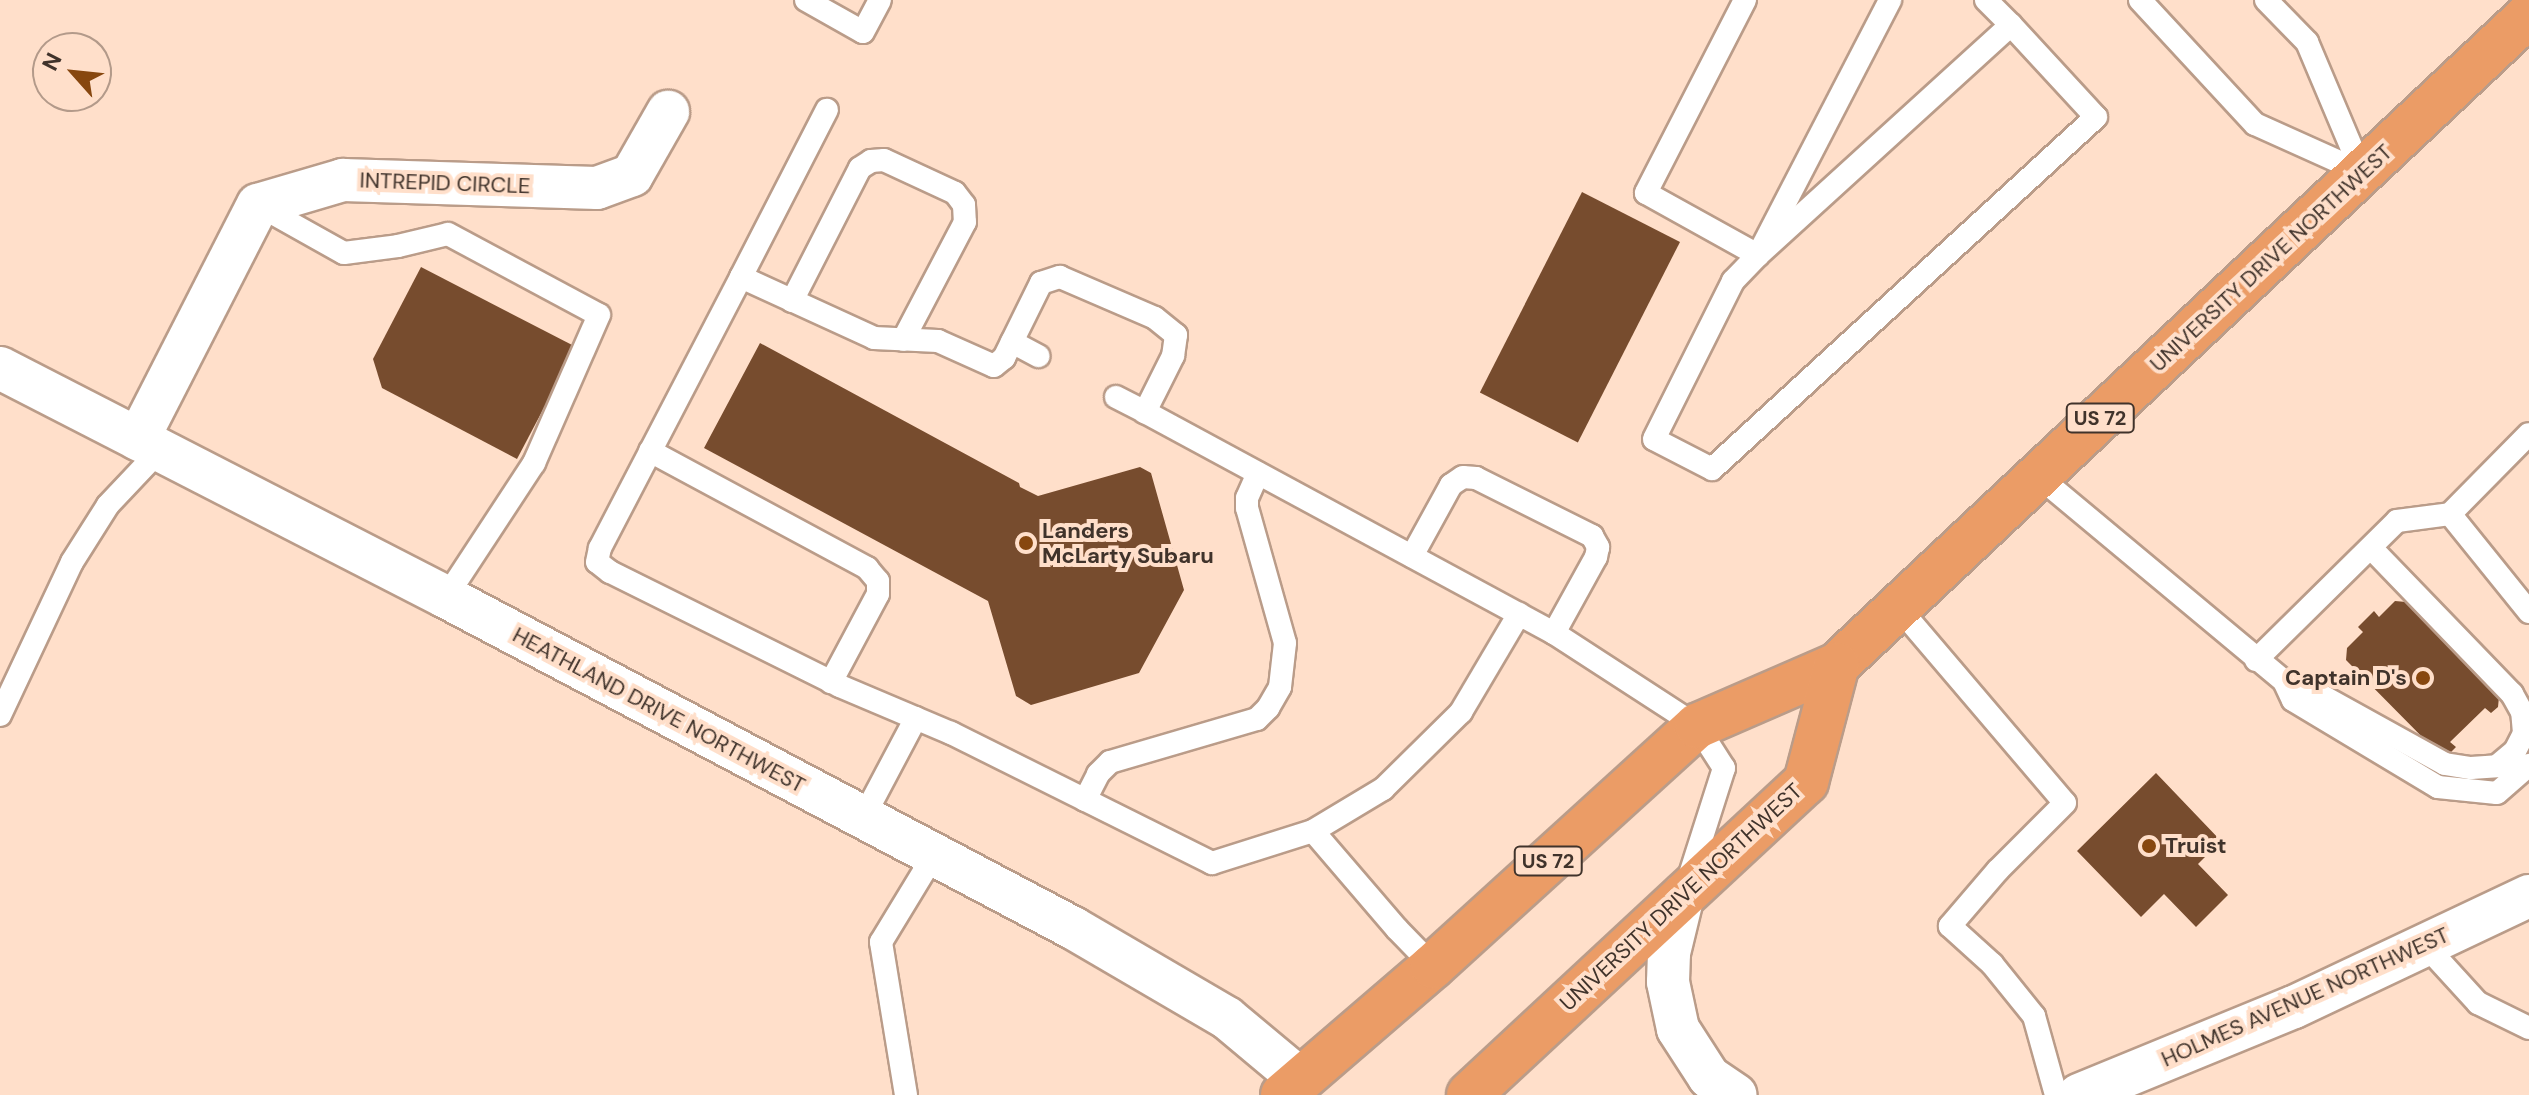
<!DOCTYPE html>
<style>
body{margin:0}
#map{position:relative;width:2529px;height:1095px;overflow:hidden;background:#ffdfca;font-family:"DM Sans",sans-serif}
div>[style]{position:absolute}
.building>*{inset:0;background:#774c2e;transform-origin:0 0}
.roads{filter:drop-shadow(2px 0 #ba9c89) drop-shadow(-2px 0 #ba9c89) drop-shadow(0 2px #ba9c89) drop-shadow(0 -2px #ba9c89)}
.lane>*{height:22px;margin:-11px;padding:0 11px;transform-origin:11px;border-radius:11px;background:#fff}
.street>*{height:42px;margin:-21px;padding:0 21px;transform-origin:21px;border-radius:21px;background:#fff}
.highway>*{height:44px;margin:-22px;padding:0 22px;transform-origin:22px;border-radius:22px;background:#eb9c66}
.dots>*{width:22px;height:22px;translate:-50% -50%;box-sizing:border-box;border:4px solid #ffdfca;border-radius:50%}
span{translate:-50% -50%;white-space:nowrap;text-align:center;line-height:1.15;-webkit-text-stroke:8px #ffdfca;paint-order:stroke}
.shield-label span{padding:2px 6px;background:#ffdfca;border:2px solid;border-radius:6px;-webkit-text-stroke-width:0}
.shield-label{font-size:20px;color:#40332b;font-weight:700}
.street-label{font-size:22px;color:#40332b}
.poi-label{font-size:22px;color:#40332b;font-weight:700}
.left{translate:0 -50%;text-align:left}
.right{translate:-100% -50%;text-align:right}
.north{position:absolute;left:32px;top:32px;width:80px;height:80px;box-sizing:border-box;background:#ffdfca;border:2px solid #b39a8a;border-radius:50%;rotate:297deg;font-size:22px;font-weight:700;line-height:32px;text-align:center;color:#40332b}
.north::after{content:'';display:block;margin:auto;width:28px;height:36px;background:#87470f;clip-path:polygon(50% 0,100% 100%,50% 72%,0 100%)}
</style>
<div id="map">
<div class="building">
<div style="left:1582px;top:192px;width:110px;height:225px;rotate:27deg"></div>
<div style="clip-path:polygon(421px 267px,576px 347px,517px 459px,382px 388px,373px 359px)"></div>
<div style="clip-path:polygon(760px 343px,1019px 483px,1020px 487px,1038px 496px,1140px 467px,1151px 473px,1184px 590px,1139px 673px,1031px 705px,1016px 696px,988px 601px,704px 448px)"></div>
<div style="clip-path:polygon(2395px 601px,2406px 602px,2499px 697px,2498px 707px,2491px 713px,2485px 708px,2450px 742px,2456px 747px,2449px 754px,2439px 754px,2346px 660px,2347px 648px,2363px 632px,2358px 627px,2374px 611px,2379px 617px)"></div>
<div style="clip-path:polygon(2156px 773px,2221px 841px,2198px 864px,2228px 895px,2196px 927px,2164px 894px,2141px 917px,2077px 851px)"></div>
</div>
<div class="roads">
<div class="lane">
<div style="left:806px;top:0;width:65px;rotate:29.3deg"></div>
<div style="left:863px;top:32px;width:36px;rotate:-62deg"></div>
<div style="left:1745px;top:0;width:217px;rotate:117.2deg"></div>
<div style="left:1646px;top:193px;width:128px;rotate:29deg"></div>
<div style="left:1986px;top:0;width:35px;rotate:45deg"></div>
<div style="left:2140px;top:0;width:169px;rotate:47.2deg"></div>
<div style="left:2255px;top:124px;width:117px;rotate:24.2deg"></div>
<div style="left:2266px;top:0;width:59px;rotate:45.7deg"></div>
<div style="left:2307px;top:42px;width:141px;rotate:67.1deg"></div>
<div style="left:258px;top:205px;width:98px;rotate:29.2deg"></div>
<div style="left:344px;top:253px;width:54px;rotate:-7.4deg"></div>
<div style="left:398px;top:246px;width:51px;rotate:-13.5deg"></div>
<div style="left:448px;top:234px;width:171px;rotate:28.2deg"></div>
<div style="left:599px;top:315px;width:162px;rotate:113.7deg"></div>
<div style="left:534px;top:463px;width:160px;rotate:123.3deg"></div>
<div style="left:1758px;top:255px;width:342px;rotate:-42.3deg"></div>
<div style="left:2011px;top:25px;width:125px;rotate:47.3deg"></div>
<div style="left:2096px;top:117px;width:521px;rotate:137.49deg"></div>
<div style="left:1712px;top:469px;width:65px;rotate:-152.7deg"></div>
<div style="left:1654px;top:439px;width:177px;rotate:-63.4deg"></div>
<div style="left:1733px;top:281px;width:36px;rotate:-46deg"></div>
<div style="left:1758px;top:255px;width:287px;rotate:-62.6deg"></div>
<div style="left:741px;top:277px;width:188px;rotate:-62.8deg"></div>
<div style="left:792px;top:301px;width:149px;rotate:-62.9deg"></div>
<div style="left:860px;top:168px;width:13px;rotate:-32deg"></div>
<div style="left:871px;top:161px;width:13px;rotate:-4deg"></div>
<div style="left:884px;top:160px;width:78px;rotate:24.9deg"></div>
<div style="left:955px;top:193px;width:15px;rotate:53deg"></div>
<div style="left:964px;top:205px;width:17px;rotate:87deg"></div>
<div style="left:965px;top:222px;width:133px;rotate:117.7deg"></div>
<div style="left:1012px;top:342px;width:30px;rotate:28deg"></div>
<div style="left:1116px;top:397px;width:33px;rotate:27deg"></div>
<div style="left:650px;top:451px;width:247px;rotate:28.3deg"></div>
<div style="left:867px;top:568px;width:17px;rotate:50deg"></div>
<div style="left:878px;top:581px;width:13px;rotate:90deg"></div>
<div style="left:878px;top:594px;width:100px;rotate:118.1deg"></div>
<div style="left:2038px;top:476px;width:320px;rotate:39.8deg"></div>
<div style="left:2284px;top:681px;width:21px;rotate:65deg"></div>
<div style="left:2293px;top:700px;width:169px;rotate:31deg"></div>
<div style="left:2438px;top:787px;width:59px;rotate:5.8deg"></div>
<div style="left:2497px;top:793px;width:43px;rotate:-41.2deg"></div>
<div style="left:2450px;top:514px;width:112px;rotate:-45.4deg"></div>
<div style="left:1412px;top:556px;width:81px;rotate:-61.2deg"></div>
<div style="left:1451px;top:485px;width:14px;rotate:-34deg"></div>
<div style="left:1463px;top:477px;width:13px;rotate:4deg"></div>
<div style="left:1476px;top:478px;width:130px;rotate:26.6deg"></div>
<div style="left:1592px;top:536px;width:13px;rotate:61deg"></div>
<div style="left:1598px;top:547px;width:10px;rotate:101deg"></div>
<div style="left:1596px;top:557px;width:87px;rotate:118.9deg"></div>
<div style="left:1898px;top:607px;width:257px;rotate:49.6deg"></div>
<div style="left:2065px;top:803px;width:95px;rotate:135deg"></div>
<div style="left:1998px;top:870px;width:74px;rotate:130.6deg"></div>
<div style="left:1950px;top:926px;width:57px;rotate:42.1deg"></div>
<div style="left:1992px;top:964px;width:67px;rotate:51.1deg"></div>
<div style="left:2034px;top:1016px;width:82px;rotate:74.4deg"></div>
<div style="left:2256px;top:660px;width:198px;rotate:-44.6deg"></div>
<div style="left:2397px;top:521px;width:53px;rotate:-7.5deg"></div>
<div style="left:2450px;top:514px;width:126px;rotate:51.1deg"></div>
<div style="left:2284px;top:681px;width:18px;rotate:13deg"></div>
<div style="left:2302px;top:685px;width:163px;rotate:28.9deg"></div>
<div style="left:2445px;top:764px;width:26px;rotate:9deg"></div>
<div style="left:2471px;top:768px;width:26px;rotate:-4deg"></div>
<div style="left:2497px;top:766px;width:23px;rotate:-40deg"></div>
<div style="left:2515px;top:751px;width:20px;rotate:-63deg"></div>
<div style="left:2524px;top:733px;width:21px;rotate:-95deg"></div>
<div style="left:2522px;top:712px;width:21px;rotate:-119deg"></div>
<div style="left:2512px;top:694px;width:203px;rotate:-134deg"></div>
<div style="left:0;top:715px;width:169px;rotate:-64.8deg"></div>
<div style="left:72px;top:562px;width:67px;rotate:-57.7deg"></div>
<div style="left:108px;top:505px;width:76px;rotate:-46.6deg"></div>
<div style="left:1085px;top:800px;width:29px;rotate:-63deg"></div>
<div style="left:1098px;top:774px;width:17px;rotate:-45deg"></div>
<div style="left:1110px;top:762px;width:153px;rotate:-16.3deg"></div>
<div style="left:1257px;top:719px;width:16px;rotate:-45deg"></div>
<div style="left:1268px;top:708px;width:24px;rotate:-60deg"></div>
<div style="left:1280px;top:687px;width:44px;rotate:-83.5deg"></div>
<div style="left:1285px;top:643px;width:140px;rotate:-105.7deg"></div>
<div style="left:1247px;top:508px;width:10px;rotate:-90deg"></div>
<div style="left:1247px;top:498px;width:27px;rotate:-66deg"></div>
<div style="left:863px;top:818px;width:113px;rotate:-62.1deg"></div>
<div style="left:1313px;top:831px;width:82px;rotate:-31deg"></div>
<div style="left:1383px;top:789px;width:110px;rotate:-44.6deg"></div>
<div style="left:1461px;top:712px;width:114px;rotate:-59.4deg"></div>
<div style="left:2425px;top:945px;width:79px;rotate:47.6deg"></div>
<div style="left:2478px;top:1003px;width:57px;rotate:26.1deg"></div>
<div style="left:1433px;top:966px;width:52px;rotate:-134.2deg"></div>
<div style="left:1397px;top:929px;width:129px;rotate:-130.6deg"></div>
<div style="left:1313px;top:831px;width:106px;rotate:162.4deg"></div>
<div style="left:1212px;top:863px;width:292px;rotate:-153.5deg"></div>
<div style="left:951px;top:733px;width:121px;rotate:-157.1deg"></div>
<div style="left:840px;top:686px;width:257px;rotate:-153.6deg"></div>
<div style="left:610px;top:572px;width:16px;rotate:-142deg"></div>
<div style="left:597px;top:562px;width:14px;rotate:-78deg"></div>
<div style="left:600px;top:548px;width:305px;rotate:-62.5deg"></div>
<div style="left:741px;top:277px;width:146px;rotate:24.6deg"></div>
<div style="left:874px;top:338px;width:64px;rotate:2.7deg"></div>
<div style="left:938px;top:341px;width:61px;rotate:24.1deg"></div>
<div style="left:994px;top:366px;width:13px;rotate:-39deg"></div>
<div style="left:1004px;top:358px;width:84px;rotate:-63.7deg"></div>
<div style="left:1041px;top:283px;width:20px;rotate:-18deg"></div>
<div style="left:1060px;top:277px;width:103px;rotate:23.3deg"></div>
<div style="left:1155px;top:318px;width:27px;rotate:39deg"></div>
<div style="left:1176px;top:335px;width:21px;rotate:98deg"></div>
<div style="left:1173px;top:356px;width:63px;rotate:116.6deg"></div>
<div style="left:1145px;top:412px;width:465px;rotate:28.4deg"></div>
<div style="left:1554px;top:633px;width:171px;rotate:33deg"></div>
<div style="left:1697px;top:726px;width:50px;rotate:57.3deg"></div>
<div style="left:1724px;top:768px;width:119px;rotate:107.7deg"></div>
<div style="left:906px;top:1095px;width:155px;rotate:-99.3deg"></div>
<div style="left:881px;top:942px;width:102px;rotate:-58.7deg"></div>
</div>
<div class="street">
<div style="left:0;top:368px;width:501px;rotate:27.18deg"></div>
<div style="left:446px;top:597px;width:709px;rotate:27.83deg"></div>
<div style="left:1073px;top:928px;width:178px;rotate:30.3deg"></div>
<div style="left:1227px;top:1018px;width:95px;rotate:39.9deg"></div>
<div style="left:138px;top:439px;width:263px;rotate:-62.9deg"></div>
<div style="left:258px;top:205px;width:89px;rotate:-16.4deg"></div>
<div style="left:343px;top:180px;width:254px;rotate:1.8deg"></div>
<div style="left:597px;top:188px;width:37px;rotate:-20deg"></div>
<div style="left:632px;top:175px;width:73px;rotate:-60.3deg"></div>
<div style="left:1683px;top:895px;width:60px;rotate:103.6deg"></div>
<div style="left:1669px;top:953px;width:29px;rotate:92deg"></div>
<div style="left:1668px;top:982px;width:48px;rotate:78deg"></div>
<div style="left:1678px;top:1029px;width:57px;rotate:57.1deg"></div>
<div style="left:1709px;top:1077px;width:32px;rotate:34deg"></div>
<div style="left:2079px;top:1095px;width:232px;rotate:-22.3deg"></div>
<div style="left:2294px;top:1007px;width:260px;rotate:-25.3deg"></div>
</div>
<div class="highway">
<div style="left:1283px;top:1095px;width:198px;rotate:-40.7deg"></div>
<div style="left:1433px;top:966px;width:357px;rotate:-42.3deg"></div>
<div style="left:1697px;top:726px;width:153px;rotate:-23.5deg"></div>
<div style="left:1837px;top:665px;width:949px;rotate:-43.21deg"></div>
<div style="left:1469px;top:1095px;width:460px;rotate:-42.9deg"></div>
<div style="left:1806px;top:782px;width:121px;rotate:-75.2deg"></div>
</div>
</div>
<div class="dots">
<div style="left:1026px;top:543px;background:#87470f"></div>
<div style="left:2423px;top:678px;background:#87470f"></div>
<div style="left:2149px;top:846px;background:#87470f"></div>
</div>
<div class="shield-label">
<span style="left:2100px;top:418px">US 72</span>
<span style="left:1548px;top:861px">US 72</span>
</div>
<div class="street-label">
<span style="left:445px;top:183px;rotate:2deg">INTREPID CIRCLE</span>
<span style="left:2271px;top:258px;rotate:-43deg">UNIVERSITY DRIVE NORTHWEST</span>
<span style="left:659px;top:710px;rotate:28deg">HEATHLAND DRIVE NORTHWEST</span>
<span style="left:1681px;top:897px;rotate:-43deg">UNIVERSITY DRIVE NORTHWEST</span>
<span style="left:2305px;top:997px;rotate:-24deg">HOLMES AVENUE NORTHWEST</span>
</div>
<div class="poi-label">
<span class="left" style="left:1042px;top:543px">Landers<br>McLarty Subaru</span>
<span class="right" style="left:2407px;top:678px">Captain D's</span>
<span class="left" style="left:2165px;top:846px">Truist</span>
</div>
<div class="north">N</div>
</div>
